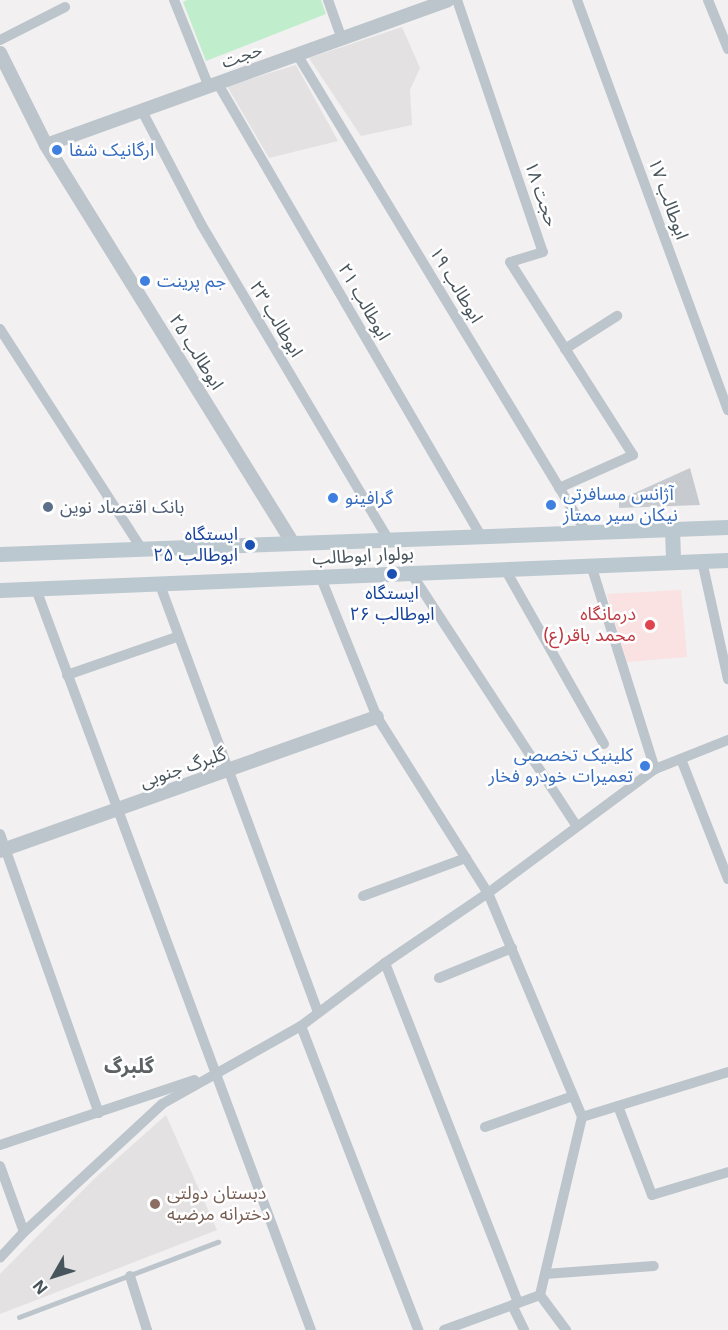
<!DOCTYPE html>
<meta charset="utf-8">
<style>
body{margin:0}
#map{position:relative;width:728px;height:1330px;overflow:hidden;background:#f2f0f0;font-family:Inter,"Noto Sans Arabic",sans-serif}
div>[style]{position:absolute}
.education>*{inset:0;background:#e3e1e1}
.medical>*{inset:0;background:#fae1e2}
.green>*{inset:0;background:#c0eecd}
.building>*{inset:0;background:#c7cbcf}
.service>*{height:5px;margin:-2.5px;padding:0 2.5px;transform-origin:2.5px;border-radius:2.5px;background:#bcc5cc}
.minor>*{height:10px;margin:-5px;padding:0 5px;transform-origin:5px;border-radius:5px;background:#bcc5cc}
.tertiary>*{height:14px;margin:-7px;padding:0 7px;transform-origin:7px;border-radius:7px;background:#bcc5cc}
.secondary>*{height:15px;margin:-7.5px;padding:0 7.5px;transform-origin:7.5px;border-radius:7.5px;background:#bcc8d0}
.dots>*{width:16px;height:16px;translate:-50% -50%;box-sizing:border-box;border:3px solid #fff;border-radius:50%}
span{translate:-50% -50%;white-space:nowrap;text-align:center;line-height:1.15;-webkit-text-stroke:5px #fff;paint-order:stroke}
.street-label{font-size:18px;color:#48555c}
.shop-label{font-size:18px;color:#366cbe}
.left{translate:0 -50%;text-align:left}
.right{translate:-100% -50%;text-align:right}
.service-label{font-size:18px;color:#4e5e75}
.transit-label{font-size:18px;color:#164399}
.health-label{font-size:18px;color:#be3a42}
.education-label{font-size:18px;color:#785e54}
.neighbourhood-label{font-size:20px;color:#5c6164;font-weight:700}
.north{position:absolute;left:24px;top:1246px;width:60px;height:60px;-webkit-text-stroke:4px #fff;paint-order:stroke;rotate:231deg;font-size:16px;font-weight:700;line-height:24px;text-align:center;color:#48555c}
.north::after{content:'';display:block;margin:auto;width:21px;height:27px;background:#48555c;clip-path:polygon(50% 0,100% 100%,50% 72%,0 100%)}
</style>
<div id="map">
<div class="education">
<div style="clip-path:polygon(402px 27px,420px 68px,410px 90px,412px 125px,361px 136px,309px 58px)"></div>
<div style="clip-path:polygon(296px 65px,338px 141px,269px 158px,227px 86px)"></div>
<div style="clip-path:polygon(166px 1115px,217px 1230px,0 1314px,0 1274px,94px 1179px)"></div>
</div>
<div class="medical">
<div style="clip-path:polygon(681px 590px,687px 657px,627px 662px,607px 594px)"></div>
</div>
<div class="green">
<div style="clip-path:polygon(187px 0,321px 0,326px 14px,206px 61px,183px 2px)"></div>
</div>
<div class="building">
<div style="clip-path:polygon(690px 468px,700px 505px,619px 508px,619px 500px)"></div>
</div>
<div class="service">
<div style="left:19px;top:1317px;width:213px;rotate:-20.7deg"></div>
</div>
<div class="minor">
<div style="left:174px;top:0;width:94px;rotate:68.1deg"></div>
<div style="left:328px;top:0;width:41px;rotate:70.3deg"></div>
<div style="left:457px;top:0;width:266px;rotate:71.2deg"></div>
<div style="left:543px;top:252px;width:34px;rotate:163deg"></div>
<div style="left:510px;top:262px;width:229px;rotate:57.5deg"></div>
<div style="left:633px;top:455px;width:81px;rotate:156deg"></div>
<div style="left:577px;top:0;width:437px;rotate:69.8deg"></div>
<div style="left:708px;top:0;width:53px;rotate:67.8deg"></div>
<div style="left:0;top:40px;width:73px;rotate:-26.9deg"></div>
<div style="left:298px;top:56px;width:556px;rotate:58.82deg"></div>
<div style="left:218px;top:84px;width:523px;rotate:59.81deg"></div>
<div style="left:142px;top:111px;width:127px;rotate:62.4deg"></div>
<div style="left:201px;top:224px;width:368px;rotate:59.3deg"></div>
<div style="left:0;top:329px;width:262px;rotate:57.2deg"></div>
<div style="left:565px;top:349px;width:62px;rotate:-32.4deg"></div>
<div style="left:702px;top:561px;width:121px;rotate:77.6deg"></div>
<div style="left:591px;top:565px;width:214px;rotate:72.6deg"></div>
<div style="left:505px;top:569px;width:201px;rotate:60.5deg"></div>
<div style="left:411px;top:573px;width:301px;rotate:56.8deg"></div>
<div style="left:321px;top:578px;width:150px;rotate:68.1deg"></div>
<div style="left:377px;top:717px;width:208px;rotate:57.8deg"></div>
<div style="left:488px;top:893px;width:243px;rotate:67.2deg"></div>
<div style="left:582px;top:1117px;width:183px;rotate:103.3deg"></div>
<div style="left:160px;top:585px;width:456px;rotate:69.7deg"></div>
<div style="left:36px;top:589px;width:790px;rotate:69.64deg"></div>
<div style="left:67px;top:675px;width:116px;rotate:-19.1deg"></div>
<div style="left:681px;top:759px;width:129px;rotate:68.6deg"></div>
<div style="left:0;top:834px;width:296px;rotate:70.5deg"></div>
<div style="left:363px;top:896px;width:110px;rotate:-20.3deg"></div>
<div style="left:385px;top:963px;width:365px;rotate:68.6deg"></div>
<div style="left:439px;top:978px;width:79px;rotate:-22.3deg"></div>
<div style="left:301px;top:1026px;width:326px;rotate:68.9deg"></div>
<div style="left:618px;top:1106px;width:95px;rotate:69.1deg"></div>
<div style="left:652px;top:1195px;width:79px;rotate:-16.8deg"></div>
<div style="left:582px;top:1117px;width:153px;rotate:-17.1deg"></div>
<div style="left:485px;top:1127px;width:93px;rotate:-19.4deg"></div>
<div style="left:0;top:1145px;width:205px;rotate:-18.5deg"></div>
<div style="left:0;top:1166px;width:70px;rotate:70deg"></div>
<div style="left:24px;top:1232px;width:35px;rotate:133deg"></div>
<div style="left:24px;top:1232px;width:188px;rotate:-42.8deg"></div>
<div style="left:162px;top:1104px;width:159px;rotate:-29.3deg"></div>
<div style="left:301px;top:1026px;width:105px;rotate:-36.9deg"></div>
<div style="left:385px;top:963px;width:125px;rotate:-34.2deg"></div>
<div style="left:488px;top:893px;width:208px;rotate:-36.6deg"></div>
<div style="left:655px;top:769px;width:79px;rotate:-21.7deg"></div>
<div style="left:545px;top:1274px;width:109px;rotate:-4.2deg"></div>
<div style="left:130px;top:1276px;width:57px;rotate:72.5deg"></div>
<div style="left:540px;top:1295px;width:44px;rotate:53.4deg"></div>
<div style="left:512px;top:1305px;width:28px;rotate:64deg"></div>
<div style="left:444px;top:1330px;width:102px;rotate:-20deg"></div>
</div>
<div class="tertiary">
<div style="left:0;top:53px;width:103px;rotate:63.4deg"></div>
<div style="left:46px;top:145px;width:468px;rotate:58.2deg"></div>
<div style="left:46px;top:145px;width:427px;rotate:-19.8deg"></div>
<div style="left:0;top:851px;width:400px;rotate:-19.6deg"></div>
</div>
<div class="secondary">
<div style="left:672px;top:529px;width:33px;rotate:88deg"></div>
<div style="left:0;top:554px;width:729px;rotate:-2.12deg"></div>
<div style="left:0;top:590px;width:729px;rotate:-2.36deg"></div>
</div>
<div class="dots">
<div style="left:57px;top:150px;background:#3f7fe0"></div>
<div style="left:145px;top:281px;background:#3f7fe0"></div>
<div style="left:333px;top:498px;background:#3f7fe0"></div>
<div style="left:551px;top:505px;background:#3f7fe0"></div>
<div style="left:48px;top:507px;background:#5c6f8a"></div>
<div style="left:250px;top:545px;background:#1a4fb4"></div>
<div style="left:392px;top:574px;background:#1a4fb4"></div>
<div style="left:650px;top:625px;background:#e0444e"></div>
<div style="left:645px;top:766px;background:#3f7fe0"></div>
<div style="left:155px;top:1204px;background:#8d6e63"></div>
</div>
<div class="street-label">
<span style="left:242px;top:56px;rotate:-19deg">حجت</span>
<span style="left:541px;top:194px;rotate:71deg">حجت ۱۸</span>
<span style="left:668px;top:199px;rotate:70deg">ابوطالب ۱۷</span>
<span style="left:456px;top:285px;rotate:59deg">ابوطالب ۱۹</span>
<span style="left:364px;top:302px;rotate:60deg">ابوطالب ۲۱</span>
<span style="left:276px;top:319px;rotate:59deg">ابوطالب ۲۳</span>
<span style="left:196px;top:352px;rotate:58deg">ابوطالب ۲۵</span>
<span style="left:363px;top:556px;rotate:-3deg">بولوار ابوطالب</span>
<span style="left:183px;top:768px;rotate:-19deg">گلبرگ جنوبی</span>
</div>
<div class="shop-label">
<span class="left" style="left:69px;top:150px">ارگانیک شفا</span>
<span class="left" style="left:157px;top:281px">جم پرینت</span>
<span class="left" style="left:563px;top:505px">آژانس مسافرتی<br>نیکان سیر ممتاز</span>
<span class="left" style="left:345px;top:498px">گرافینو</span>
<span class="right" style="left:633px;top:766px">کلینیک تخصصی<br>تعمیرات خودرو فخار</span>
</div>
<div class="service-label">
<span class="left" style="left:60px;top:507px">بانک اقتصاد نوین</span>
</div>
<div class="transit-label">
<span class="right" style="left:238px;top:545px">ایستگاه<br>ابوطالب ۲۵</span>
<span style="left:392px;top:604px">ایستگاه<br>ابوطالب ۲۶</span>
</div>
<div class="health-label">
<span class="right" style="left:636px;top:625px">درمانگاه<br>محمد باقر(ع)</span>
</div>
<div class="education-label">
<span class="left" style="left:167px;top:1204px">دبستان دولتی<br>دخترانه مرضیه</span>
</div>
<div class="neighbourhood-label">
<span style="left:129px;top:1066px">گلبرگ</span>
</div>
<div class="north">N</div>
</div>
